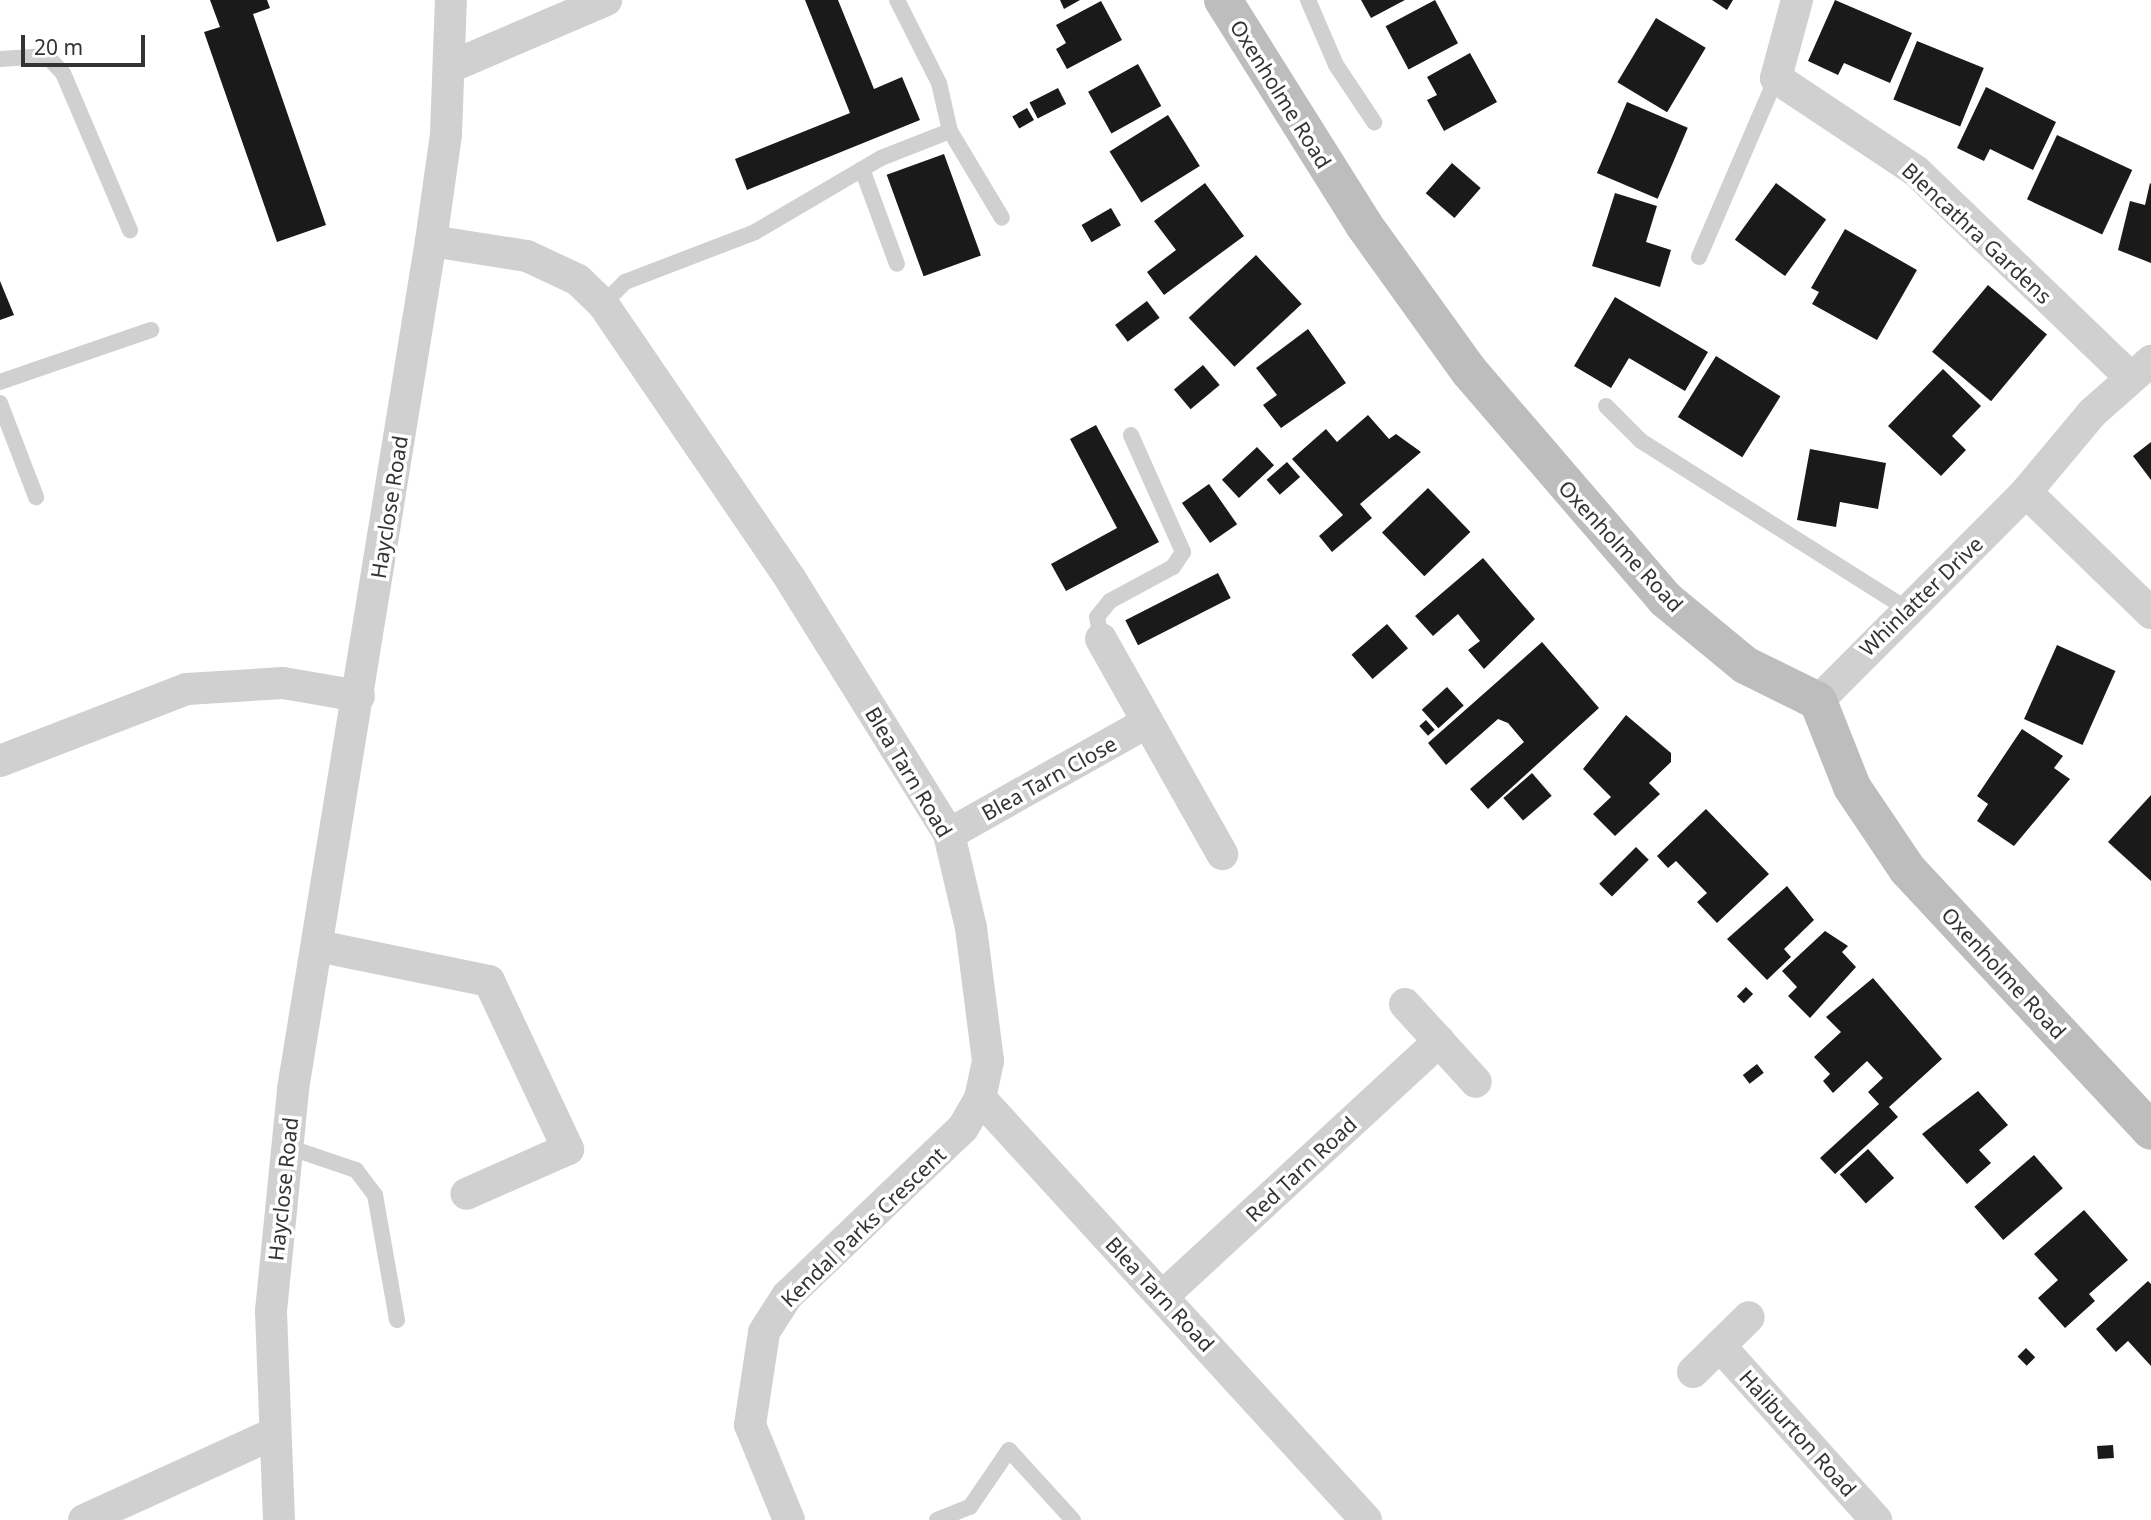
<!DOCTYPE html>
<style>
body{margin:0}
#map{position:relative;width:2151px;height:1520px;overflow:hidden;background:#fff;font-family:"Noto Sans",sans-serif}
div>[style]{position:absolute}
.building>*{inset:0;background:#1a1a1a;transform-origin:0 0}
.lane>*{height:16px;margin:-8px;padding:0 8px;transform-origin:8px;border-radius:8px;background:#d0d0d0}
.street>*{height:32px;margin:-16px;padding:0 16px;transform-origin:16px;border-radius:16px;background:#d0d0d0}
.secondary>*{height:38px;margin:-19px;padding:0 19px;transform-origin:19px;border-radius:19px;background:#bdbdbd}
span{translate:-50% -50%;white-space:nowrap;text-align:center;line-height:1.15;-webkit-text-stroke:7px #fff;paint-order:stroke}
.street-label{font-size:21px;color:#333}
.scale{position:absolute;left:21px;top:35px;width:124px;height:32px;box-sizing:border-box;border:4px solid #333;border-top:0;padding-left:9px;font-size:21px;line-height:24px;white-space:nowrap;color:#333;-webkit-text-stroke:5px #fff;paint-order:stroke}
</style>
<div id="map">
<div class="building">
<div style="clip-path:polygon(210px 0,267px 0,270px 8px,253px 14px,326px 225px,277px 242px,204px 32px,220px 27px)"></div>
<div style="clip-path:polygon(805px 0,838px 0,874px 89px,902px 77px,920px 120px,747px 190px,735px 159px,850px 113px)"></div>
<div style="clip-path:polygon(1060px 0,1080px 0,1064px 9px)"></div>
<div style="clip-path:polygon(1361px 0,1405px 0,1371px 18px)"></div>
<div style="left:1435px;top:0;width:49px;height:56px;rotate:62deg"></div>
<div style="clip-path:polygon(1712px 0,1733px 0,1727px 10px)"></div>
<div style="clip-path:polygon(1835px 0,1912px 33px,1890px 83px,1844px 63px,1838px 75px,1808px 61px)"></div>
<div style="clip-path:polygon(1101px 1px,1122px 40px,1067px 69px,1056px 49px,1066px 43px,1056px 25px)"></div>
<div style="left:1656px;top:18px;width:58px;height:75px;rotate:31deg"></div>
<div style="left:1917px;top:41px;width:72px;height:63px;rotate:22deg"></div>
<div style="clip-path:polygon(1470px 53px,1497px 102px,1444px 131px,1427px 100px,1437px 95px,1427px 77px)"></div>
<div style="left:1138px;top:64px;width:48px;height:57px;rotate:61deg"></div>
<div style="clip-path:polygon(1986px 87px,2056px 122px,2033px 170px,1990px 149px,1984px 161px,1957px 148px)"></div>
<div style="left:1058px;top:88px;width:18px;height:32px;rotate:63deg"></div>
<div style="left:1627px;top:102px;width:66px;height:77px;rotate:23deg"></div>
<div style="left:1027px;top:108px;width:14px;height:17px;rotate:60deg"></div>
<div style="left:1168px;top:115px;width:60px;height:69px;rotate:58deg"></div>
<div style="left:2057px;top:135px;width:83px;height:71px;rotate:25deg"></div>
<div style="left:944px;top:154px;width:108px;height:61px;rotate:70deg"></div>
<div style="left:1452px;top:163px;width:38px;height:40px;rotate:41deg"></div>
<div style="clip-path:polygon(1205px 183px,1244px 236px,1164px 295px,1147px 272px,1176px 250px,1154px 221px)"></div>
<div style="left:1776px;top:183px;width:62px;height:70px;rotate:36deg"></div>
<div style="clip-path:polygon(2150px 183px,2151px 184px,2151px 263px,2118px 250px,2130px 201px,2145px 205px)"></div>
<div style="clip-path:polygon(1615px 193px,1657px 206px,1646px 242px,1671px 250px,1660px 287px,1592px 266px)"></div>
<div style="left:1111px;top:208px;width:20px;height:34px;rotate:60deg"></div>
<div style="clip-path:polygon(1845px 229px,1917px 270px,1877px 340px,1812px 304px,1819px 292px,1811px 288px)"></div>
<div style="left:1256px;top:255px;width:67px;height:92px;rotate:47deg"></div>
<div style="clip-path:polygon(0 281px,14px 315px,0 320px)"></div>
<div style="left:1988px;top:285px;width:77px;height:87px;rotate:40deg"></div>
<div style="clip-path:polygon(1615px 297px,1708px 352px,1685px 391px,1629px 358px,1611px 388px,1574px 366px)"></div>
<div style="left:1147px;top:301px;width:21px;height:40px;rotate:53deg"></div>
<div style="clip-path:polygon(1308px 329px,1346px 383px,1281px 428px,1263px 405px,1277px 395px,1256px 368px)"></div>
<div style="left:1716px;top:356px;width:76px;height:72px;rotate:32deg"></div>
<div style="left:1203px;top:365px;width:26px;height:38px;rotate:50deg"></div>
<div style="clip-path:polygon(1943px 369px,1981px 406px,1952px 436px,1966px 450px,1941px 476px,1888px 426px)"></div>
<div style="clip-path:polygon(1368px 415px,1389px 439px,1396px 434px,1421px 452px,1360px 504px,1372px 518px,1332px 552px,1319px 536px,1343px 515px,1292px 459px,1326px 429px,1337px 442px)"></div>
<div style="clip-path:polygon(1096px 425px,1159px 542px,1066px 591px,1051px 564px,1117px 528px,1070px 439px)"></div>
<div style="clip-path:polygon(2151px 442px,2151px 480px,2133px 456px)"></div>
<div style="left:1257px;top:447px;width:25px;height:48px;rotate:47deg"></div>
<div style="clip-path:polygon(1810px 449px,1886px 463px,1878px 509px,1840px 502px,1836px 527px,1797px 520px)"></div>
<div style="left:1287px;top:462px;width:20px;height:27px;rotate:49deg"></div>
<div style="left:1209px;top:484px;width:49px;height:33px;rotate:55deg"></div>
<div style="left:1428px;top:488px;width:61px;height:64px;rotate:46deg"></div>
<div style="clip-path:polygon(1483px 558px,1535px 619px,1484px 669px,1468px 650px,1480px 641px,1458px 614px,1433px 636px,1415px 616px)"></div>
<div style="left:1218px;top:573px;width:28px;height:104px;rotate:63deg"></div>
<div style="left:1387px;top:624px;width:32px;height:47px;rotate:49deg"></div>
<div style="clip-path:polygon(1542px 642px,1599px 708px,1488px 809px,1470px 789px,1524px 742px,1508px 723px,1498px 719px,1446px 765px,1428px 743px)"></div>
<div style="left:2057px;top:645px;width:64px;height:81px;rotate:24deg"></div>
<div style="left:1447px;top:687px;width:25px;height:34px;rotate:48deg"></div>
<div style="clip-path:polygon(1626px 715px,1671px 753px,1671px 762px,1649px 783px,1660px 794px,1615px 836px,1593px 814px,1611px 797px,1583px 769px)"></div>
<div style="left:1426px;top:720px;width:13px;height:9px;rotate:48deg"></div>
<div style="clip-path:polygon(2022px 729px,2063px 756px,2054px 768px,2070px 779px,2014px 846px,1977px 821px,1988px 804px,1977px 796px)"></div>
<div style="left:1532px;top:773px;width:30px;height:38px;rotate:49deg"></div>
<div style="clip-path:polygon(2151px 795px,2151px 881px,2108px 842px)"></div>
<div style="clip-path:polygon(1706px 809px,1769px 874px,1717px 923px,1697px 902px,1707px 893px,1676px 861px,1668px 868px,1657px 856px)"></div>
<div style="left:1636px;top:847px;width:18px;height:52px;rotate:45deg"></div>
<div style="clip-path:polygon(1787px 886px,1814px 920px,1784px 949px,1791px 957px,1767px 980px,1727px 939px)"></div>
<div style="clip-path:polygon(1825px 931px,1848px 946px,1842px 952px,1856px 967px,1810px 1018px,1788px 996px,1797px 987px,1782px 971px)"></div>
<div style="clip-path:polygon(1873px 978px,1942px 1059px,1889px 1107px,1898px 1117px,1835px 1174px,1820px 1158px,1879px 1104px,1868px 1092px,1883px 1078px,1867px 1061px,1833px 1093px,1823px 1081px,1830px 1074px,1814px 1057px,1841px 1032px,1826px 1017px)"></div>
<div style="left:1746px;top:987px;width:10px;height:13px;rotate:45deg"></div>
<div style="left:1757px;top:1064px;width:11px;height:18px;rotate:52deg"></div>
<div style="clip-path:polygon(1978px 1091px,2008px 1125px,1979px 1150px,1991px 1163px,1967px 1184px,1922px 1134px)"></div>
<div style="left:1868px;top:1149px;width:39px;height:38px;rotate:48deg"></div>
<div style="left:2034px;top:1155px;width:44px;height:79px;rotate:49deg"></div>
<div style="clip-path:polygon(2084px 1210px,2128px 1260px,2089px 1294px,2095px 1301px,2065px 1328px,2038px 1298px,2058px 1280px,2034px 1254px)"></div>
<div style="clip-path:polygon(2148px 1281px,2151px 1284px,2151px 1366px,2128px 1341px,2116px 1352px,2096px 1329px)"></div>
<div style="left:2026px;top:1348px;width:13px;height:12px;rotate:45deg"></div>
<div style="left:2113px;top:1445px;width:13px;height:16px;rotate:86deg"></div>
</div>
<div class="lane">
<div style="left:897px;top:0;width:93px;rotate:63.2deg"></div>
<div style="left:939px;top:83px;width:49px;rotate:77.1deg"></div>
<div style="left:1308px;top:0;width:71px;rotate:66.7deg"></div>
<div style="left:1336px;top:65px;width:69px;rotate:56.3deg"></div>
<div style="left:0;top:59px;width:47px;rotate:-3.7deg"></div>
<div style="left:47px;top:56px;width:23px;rotate:47deg"></div>
<div style="left:63px;top:73px;width:171px;rotate:66.9deg"></div>
<div style="left:862px;top:169px;width:101px;rotate:69.8deg"></div>
<div style="left:1699px;top:257px;width:195px;rotate:-66.7deg"></div>
<div style="left:603px;top:304px;width:31px;rotate:-45deg"></div>
<div style="left:625px;top:282px;width:139px;rotate:-21deg"></div>
<div style="left:755px;top:232px;width:146px;rotate:-30.4deg"></div>
<div style="left:881px;top:158px;width:74px;rotate:-21.4deg"></div>
<div style="left:950px;top:131px;width:101px;rotate:59.1deg"></div>
<div style="left:0;top:382px;width:160px;rotate:-19deg"></div>
<div style="left:0;top:403px;width:101px;rotate:69deg"></div>
<div style="left:1606px;top:406px;width:49px;rotate:45deg"></div>
<div style="left:1641px;top:441px;width:316px;rotate:32.3deg"></div>
<div style="left:1101px;top:639px;width:22px;rotate:-100deg"></div>
<div style="left:1097px;top:617px;width:21px;rotate:-51deg"></div>
<div style="left:1110px;top:601px;width:72px;rotate:-28.4deg"></div>
<div style="left:1173px;top:567px;width:18px;rotate:-56deg"></div>
<div style="left:1183px;top:552px;width:128px;rotate:-114deg"></div>
<div style="left:288px;top:1147px;width:72px;rotate:18.7deg"></div>
<div style="left:356px;top:1170px;width:31px;rotate:53deg"></div>
<div style="left:375px;top:1195px;width:127px;rotate:80deg"></div>
<div style="left:937px;top:1520px;width:35px;rotate:-22deg"></div>
<div style="left:970px;top:1507px;width:69px;rotate:-55.6deg"></div>
<div style="left:1009px;top:1450px;width:95px;rotate:47.6deg"></div>
</div>
<div class="street">
<div style="left:1797px;top:0;width:81px;rotate:105.1deg"></div>
<div style="left:1776px;top:78px;width:168px;rotate:33.6deg"></div>
<div style="left:1916px;top:171px;width:297px;rotate:43.9deg"></div>
<div style="left:450px;top:67px;width:170px;rotate:-23.2deg"></div>
<div style="left:431px;top:241px;width:97px;rotate:8.9deg"></div>
<div style="left:527px;top:256px;width:56px;rotate:25.2deg"></div>
<div style="left:578px;top:280px;width:35px;rotate:44deg"></div>
<div style="left:603px;top:304px;width:334px;rotate:55.7deg"></div>
<div style="left:791px;top:580px;width:299px;rotate:58.1deg"></div>
<div style="left:949px;top:834px;width:97px;rotate:76.8deg"></div>
<div style="left:971px;top:928px;width:134px;rotate:82.7deg"></div>
<div style="left:988px;top:1061px;width:38px;rotate:102deg"></div>
<div style="left:980px;top:1098px;width:572px;rotate:47.55deg"></div>
<div style="left:2026px;top:492px;width:174px;rotate:44.1deg"></div>
<div style="left:1101px;top:639px;width:247px;rotate:60.6deg"></div>
<div style="left:1818px;top:701px;width:295px;rotate:-45.1deg"></div>
<div style="left:2026px;top:492px;width:103px;rotate:-50.1deg"></div>
<div style="left:2092px;top:413px;width:79px;rotate:-41.4deg"></div>
<div style="left:0;top:761px;width:200px;rotate:-21.1deg"></div>
<div style="left:187px;top:689px;width:96px;rotate:-3.6deg"></div>
<div style="left:283px;top:683px;width:77px;rotate:9.7deg"></div>
<div style="left:949px;top:834px;width:228px;rotate:-29.4deg"></div>
<div style="left:318px;top:946px;width:175px;rotate:11.6deg"></div>
<div style="left:489px;top:981px;width:186px;rotate:64.8deg"></div>
<div style="left:568px;top:1149px;width:111px;rotate:156.2deg"></div>
<div style="left:1405px;top:1004px;width:105px;rotate:47.7deg"></div>
<div style="left:1163px;top:1296px;width:376px;rotate:-42.7deg"></div>
<div style="left:1720px;top:1346px;width:234px;rotate:48.1deg"></div>
<div style="left:1693px;top:1372px;width:78px;rotate:-44.5deg"></div>
<div style="left:84px;top:1520px;width:208px;rotate:-24.5deg"></div>
<div style="left:279px;top:1520px;width:209px;rotate:-92.2deg"></div>
<div style="left:271px;top:1311px;width:223px;rotate:-84.3deg"></div>
<div style="left:293px;top:1089px;width:859px;rotate:-80.76deg"></div>
<div style="left:431px;top:241px;width:108px;rotate:-82deg"></div>
<div style="left:446px;top:134px;width:134px;rotate:-87.9deg"></div>
<div style="left:789px;top:1520px;width:103px;rotate:-112.3deg"></div>
<div style="left:750px;top:1425px;width:94px;rotate:-81.4deg"></div>
<div style="left:764px;top:1332px;width:43px;rotate:-57.4deg"></div>
<div style="left:787px;top:1296px;width:243px;rotate:-43.7deg"></div>
<div style="left:963px;top:1128px;width:34px;rotate:-60deg"></div>
</div>
<div class="secondary">
<div style="left:1223px;top:0;width:266px;rotate:57.9deg"></div>
<div style="left:1364px;top:225px;width:180px;rotate:54.3deg"></div>
<div style="left:1469px;top:371px;width:301px;rotate:49.3deg"></div>
<div style="left:1665px;top:599px;width:104px;rotate:39.5deg"></div>
<div style="left:1745px;top:665px;width:81px;rotate:26.3deg"></div>
<div style="left:1818px;top:701px;width:92px;rotate:68.4deg"></div>
<div style="left:1852px;top:787px;width:99px;rotate:56.1deg"></div>
<div style="left:1907px;top:869px;width:358px;rotate:47deg"></div>
</div>
<div class="street-label">
<span style="left:1281px;top:94px;rotate:58deg">Oxenholme Road</span>
<span style="left:1977px;top:233px;rotate:43deg">Blencathra Gardens</span>
<span style="left:389px;top:507px;rotate:-81deg">Hayclose Road</span>
<span style="left:1621px;top:546px;rotate:47deg">Oxenholme Road</span>
<span style="left:1921px;top:596px;rotate:-44deg">Whinlatter Drive</span>
<span style="left:909px;top:772px;rotate:59deg">Blea Tarn Road</span>
<span style="left:1049px;top:778px;rotate:-29deg">Blea Tarn Close</span>
<span style="left:2004px;top:973px;rotate:47deg">Oxenholme Road</span>
<span style="left:1301px;top:1169px;rotate:-43deg">Red Tarn Road</span>
<span style="left:283px;top:1189px;rotate:-84deg">Hayclose Road</span>
<span style="left:863px;top:1227px;rotate:-44deg">Kendal Parks Crescent</span>
<span style="left:1160px;top:1294px;rotate:47deg">Blea Tarn Road</span>
<span style="left:1798px;top:1433px;rotate:48deg">Haliburton Road</span>
</div>
<div class="scale">20 m</div>
</div>
